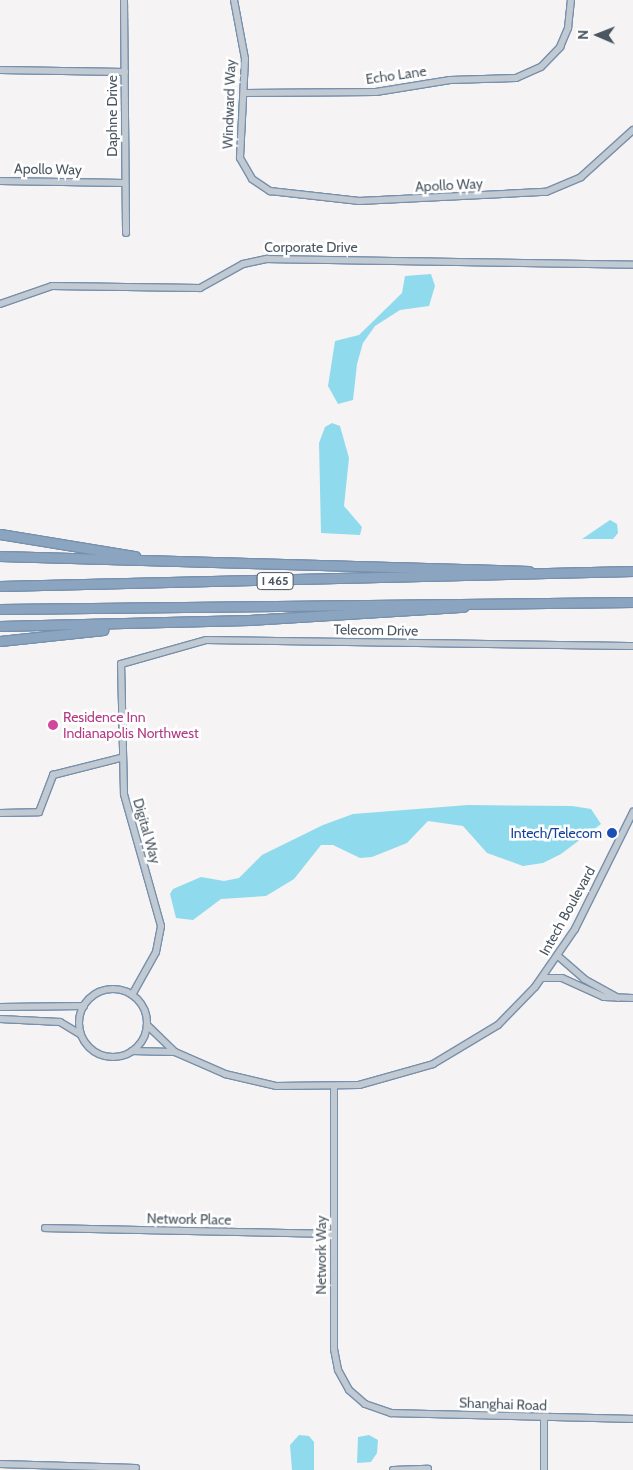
<!DOCTYPE html>
<style>
body{margin:0}
#map{position:relative;width:633px;height:1470px;overflow:hidden;background:#f5f3f3;font-family:Cabin,sans-serif}
div>[style]{position:absolute}
.water>*{inset:0;background:#90daee}
.roads{filter:drop-shadow(1px 0 #7690ad) drop-shadow(-1px 0 #7690ad) drop-shadow(0 1px #7690ad) drop-shadow(0 -1px #7690ad)}
.minor>*{height:6px;margin:-3px;padding:0 3px;transform-origin:3px;border-radius:3px;background:#c1cad2}
.minor>.ring{margin:-3px;padding:0;box-sizing:content-box;background:none;border:6px solid #c1cad2;border-radius:50%}
.highway>*{height:9px;margin:-4.5px;padding:0 4.5px;transform-origin:4.5px;border-radius:4.5px;background:#8ba5c1}
.dots>*{width:14px;height:14px;translate:-50% -50%;box-sizing:border-box;border:2px solid #fff;border-radius:50%}
span{translate:-50% -50%;white-space:nowrap;text-align:center;line-height:1.15;-webkit-text-stroke:5px #fff;paint-order:stroke}
.shield-label span{padding:1px 4px;background:#fff;border:1px solid;border-radius:4px;-webkit-text-stroke-width:0}
.shield-label{font-size:12px;color:#4a5661;font-weight:700}
.street-label{font-size:14px;color:#4a5661}
.hotel-label{font-size:14px;color:#b23c85}
.left{translate:0 -50%;text-align:left}
.transit-label{font-size:14px;color:#164399}
.right{translate:-100% -50%;text-align:right}
.north{position:absolute;left:573px;top:10px;width:50px;height:50px;-webkit-text-stroke:4px #fff;paint-order:stroke;rotate:271deg;font-size:14px;font-weight:700;line-height:20px;text-align:center;color:#4a5661}
.north::after{content:'';display:block;margin:auto;width:18px;height:22px;background:#4a5661;clip-path:polygon(50% 0,100% 100%,50% 72%,0 100%)}
</style>
<div id="map">
<div class="water">
<div style="clip-path:polygon(431px 274px,435px 286px,429px 306px,400px 310px,375px 326px,363px 343px,357px 364px,353px 400px,338px 404px,328px 386px,335px 341px,359px 335px,402px 293px,405px 276px)"></div>
<div style="clip-path:polygon(332px 423px,340px 426px,349px 458px,344px 506px,362px 527px,360px 535px,321px 533px,319px 443px,325px 427px)"></div>
<div style="clip-path:polygon(610px 520px,617px 524px,618px 533px,613px 539px,582px 539px)"></div>
<div style="clip-path:polygon(468px 805px,572px 806px,591px 809px,601px 824px,561px 854px,543px 863px,523px 866px,487px 853px,463px 826px,428px 821px,407px 843px,372px 857px,360px 858px,333px 845px,321px 845px,294px 879px,266px 896px,221px 899px,193px 920px,176px 918px,170px 894px,173px 889px,201px 877px,224px 881px,239px 878px,262px 855px,323px 825px,353px 814px)"></div>
<div style="clip-path:polygon(299px 1435px,309px 1436px,314px 1442px,314px 1470px,292px 1470px,290px 1445px)"></div>
<div style="clip-path:polygon(369px 1435px,378px 1440px,377px 1453px,371px 1462px,357px 1463px,358px 1437px)"></div>
</div>
<div class="roads">
<div class="minor">
<div style="left:124px;top:0;width:233px;rotate:89.5deg"></div>
<div style="left:234px;top:0;width:60px;rotate:79.4deg"></div>
<div style="left:245px;top:59px;width:99px;rotate:92.9deg"></div>
<div style="left:240px;top:158px;width:24px;rotate:60deg"></div>
<div style="left:252px;top:179px;width:22px;rotate:34deg"></div>
<div style="left:270px;top:191px;width:90px;rotate:6.4deg"></div>
<div style="left:359px;top:201px;width:187px;rotate:-2.8deg"></div>
<div style="left:546px;top:192px;width:38px;rotate:-23deg"></div>
<div style="left:581px;top:177px;width:70px;rotate:-42.1deg"></div>
<div style="left:0;top:70px;width:125px;rotate:0.9deg"></div>
<div style="left:245px;top:93px;width:131px;rotate:-0.4deg"></div>
<div style="left:376px;top:92px;width:75px;rotate:-9.2deg"></div>
<div style="left:450px;top:80px;width:66px;rotate:-1.7deg"></div>
<div style="left:516px;top:78px;width:27px;rotate:-24deg"></div>
<div style="left:541px;top:67px;width:28px;rotate:-46deg"></div>
<div style="left:560px;top:47px;width:21px;rotate:-67deg"></div>
<div style="left:568px;top:28px;width:28px;rotate:-84deg"></div>
<div style="left:0;top:181px;width:125px;rotate:0.9deg"></div>
<div style="left:0;top:304px;width:55px;rotate:-19.1deg"></div>
<div style="left:52px;top:286px;width:148px;rotate:0.8deg"></div>
<div style="left:200px;top:288px;width:49px;rotate:-29.2deg"></div>
<div style="left:243px;top:264px;width:25px;rotate:-12deg"></div>
<div style="left:267px;top:259px;width:366px;rotate:0.9deg"></div>
<div style="left:0;top:813px;width:39px;rotate:-1deg"></div>
<div style="left:39px;top:812px;width:40px;rotate:-69deg"></div>
<div style="left:53px;top:775px;width:69px;rotate:-14.2deg"></div>
<div style="left:558px;top:956px;width:35px;rotate:41deg"></div>
<div style="left:584px;top:979px;width:39px;rotate:29deg"></div>
<div style="left:542px;top:978px;width:20px"></div>
<div style="left:562px;top:978px;width:46px;rotate:24.3deg"></div>
<div style="left:604px;top:997px;width:29px;rotate:2deg"></div>
<div class="ring" style="left:79px;top:989px;width:62px;height:62px"></div>
<div style="left:132px;top:995px;width:49px;rotate:-60.8deg"></div>
<div style="left:156px;top:952px;width:26px;rotate:-79deg"></div>
<div style="left:161px;top:926px;width:137px;rotate:-105.7deg"></div>
<div style="left:124px;top:794px;width:130px;rotate:-91.3deg"></div>
<div style="left:121px;top:664px;width:88px;rotate:-15.8deg"></div>
<div style="left:206px;top:640px;width:427px;rotate:0.8deg"></div>
<div style="left:0;top:1007px;width:84px;rotate:-0.7deg"></div>
<div style="left:0;top:1019px;width:60px;rotate:2.9deg"></div>
<div style="left:60px;top:1022px;width:23px;rotate:31deg"></div>
<div style="left:147px;top:1025px;width:39px;rotate:44deg"></div>
<div style="left:175px;top:1052px;width:55px;rotate:23.7deg"></div>
<div style="left:225px;top:1074px;width:52px;rotate:13.2deg"></div>
<div style="left:276px;top:1086px;width:83px;rotate:-0.7deg"></div>
<div style="left:359px;top:1085px;width:77px;rotate:-15.8deg"></div>
<div style="left:433px;top:1064px;width:76px;rotate:-31deg"></div>
<div style="left:498px;top:1025px;width:53px;rotate:-45.8deg"></div>
<div style="left:535px;top:987px;width:70px;rotate:-55.4deg"></div>
<div style="left:575px;top:929px;width:131px;rotate:-63.6deg"></div>
<div style="left:132px;top:1051px;width:43px;rotate:1.3deg"></div>
<div style="left:334px;top:1088px;width:261px;rotate:90deg"></div>
<div style="left:334px;top:1349px;width:21px;rotate:79deg"></div>
<div style="left:338px;top:1370px;width:23px;rotate:61deg"></div>
<div style="left:349px;top:1390px;width:21px;rotate:41deg"></div>
<div style="left:365px;top:1404px;width:28px;rotate:19deg"></div>
<div style="left:391px;top:1413px;width:242px;rotate:1.4deg"></div>
<div style="left:45px;top:1228px;width:288px;rotate:1.2deg"></div>
<div style="left:544px;top:1417px;width:53px;rotate:90deg"></div>
<div style="left:0;top:1464px;width:136px;rotate:1.7deg"></div>
<div style="left:393px;top:1470px;width:35px;rotate:-2deg"></div>
</div>
<div class="highway">
<div style="left:0;top:534px;width:137px;rotate:9.3deg"></div>
<div style="left:0;top:556px;width:529px;rotate:1.62deg"></div>
<div style="left:0;top:586px;width:633px;rotate:-1.36deg"></div>
<div style="left:0;top:609px;width:633px;rotate:-0.63deg"></div>
<div style="left:0;top:626px;width:249px;rotate:-1.4deg"></div>
<div style="left:249px;top:620px;width:215px;rotate:-3.5deg"></div>
<div style="left:0;top:641px;width:104px;rotate:-6.1deg"></div>
</div>
</div>
<div class="dots">
<div style="left:53px;top:725px;background:#d1479c"></div>
<div style="left:612px;top:833px;background:#1a4fb4"></div>
</div>
<div class="shield-label">
<span style="left:275px;top:581px">I 465</span>
</div>
<div class="street-label">
<span style="left:396px;top:75px;rotate:-8deg">Echo Lane</span>
<span style="left:229px;top:104px;rotate:-88deg">Windward Way</span>
<span style="left:112px;top:116px;rotate:-90deg">Daphne Drive</span>
<span style="left:48px;top:169px;rotate:1deg">Apollo Way</span>
<span style="left:449px;top:185px;rotate:-3deg">Apollo Way</span>
<span style="left:311px;top:247px">Corporate Drive</span>
<span style="left:376px;top:630px;rotate:1deg">Telecom Drive</span>
<span style="left:147px;top:831px;rotate:74deg">Digital Way</span>
<span style="left:567px;top:911px;rotate:-61deg">Intech Boulevard</span>
<span style="left:189px;top:1219px;rotate:1deg">Network Place</span>
<span style="left:321px;top:1255px;rotate:-90deg">Network Way</span>
<span style="left:503px;top:1404px;rotate:2deg">Shanghai Road</span>
</div>
<div class="hotel-label">
<span class="left" style="left:63px;top:725px">Residence Inn<br>Indianapolis Northwest</span>
</div>
<div class="transit-label">
<span class="right" style="left:602px;top:833px">Intech/Telecom</span>
</div>
<div class="north">N</div>
</div>
